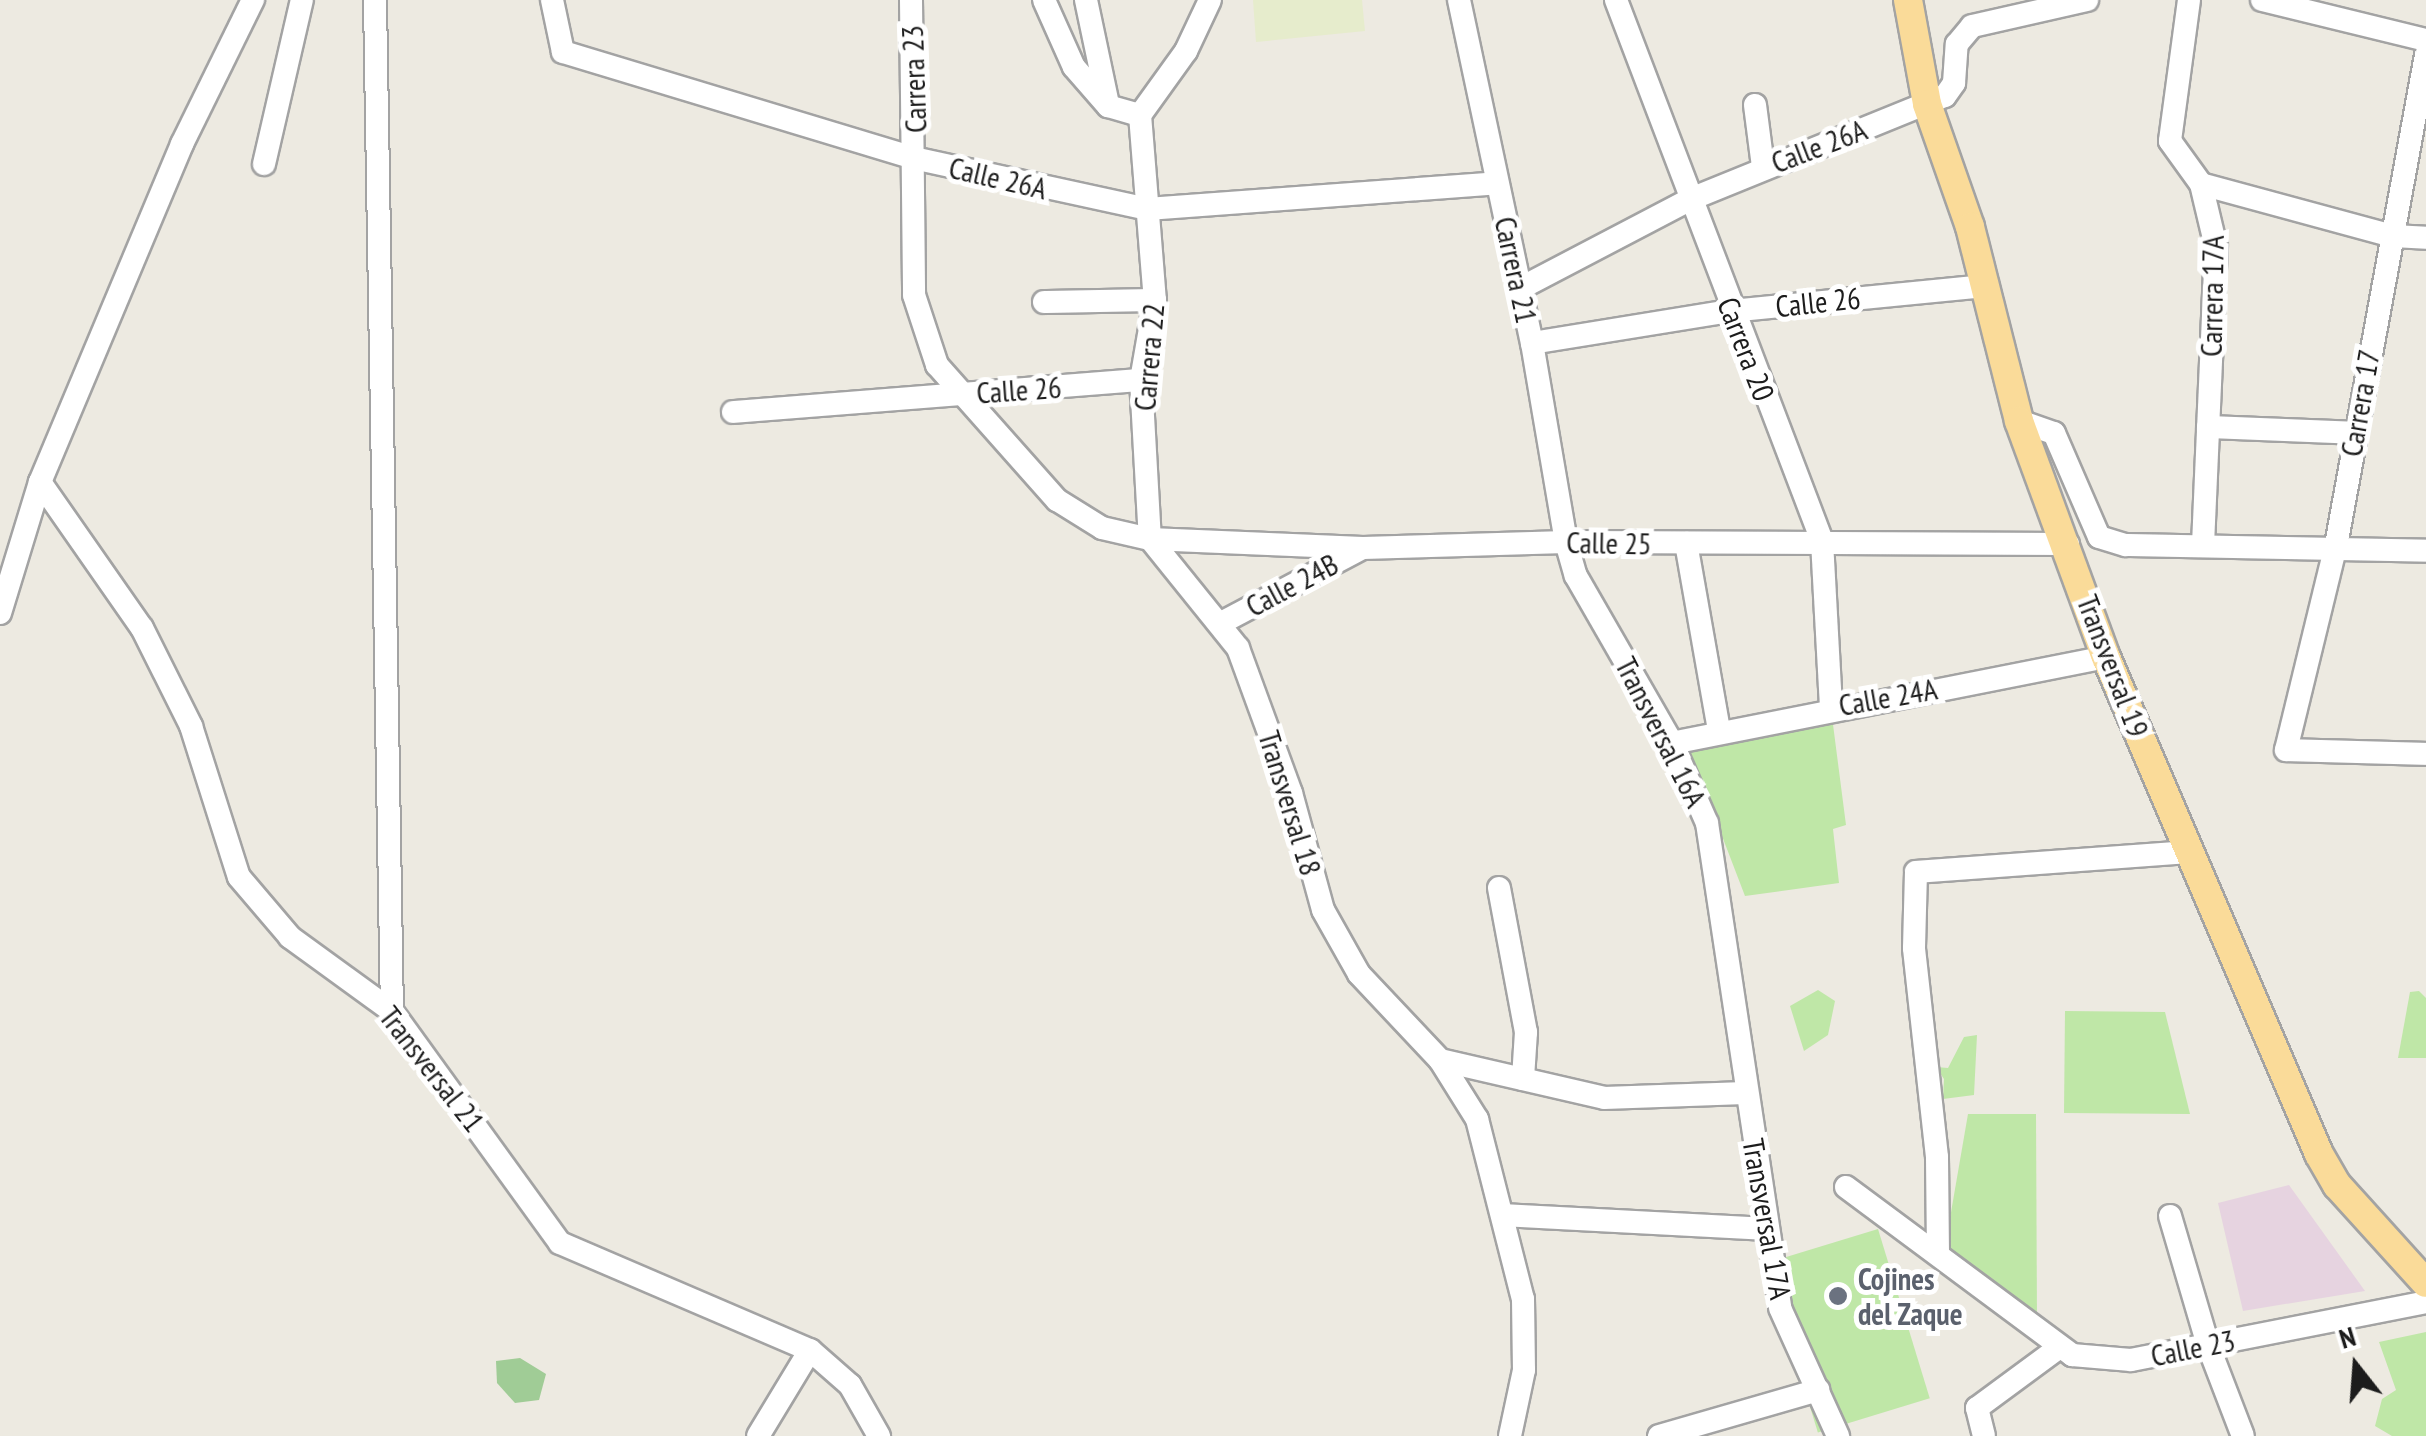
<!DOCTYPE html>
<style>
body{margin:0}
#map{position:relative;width:2426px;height:1436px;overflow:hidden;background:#edeae1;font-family:"PT Sans Narrow",sans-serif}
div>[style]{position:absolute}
.industrial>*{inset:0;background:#e6d3e0}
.farmland>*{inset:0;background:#e6eccc}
.grass>*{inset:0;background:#bfe7a7;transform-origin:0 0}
.forest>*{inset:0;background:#a0cc96}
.roads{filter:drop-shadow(2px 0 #a3a3a3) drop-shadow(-2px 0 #a3a3a3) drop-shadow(0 2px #a3a3a3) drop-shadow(0 -2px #a3a3a3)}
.minor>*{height:22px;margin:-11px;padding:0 11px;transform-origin:11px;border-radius:11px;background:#fff}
.major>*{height:28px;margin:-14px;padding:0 14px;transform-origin:14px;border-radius:14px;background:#fadb99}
.dots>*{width:28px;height:28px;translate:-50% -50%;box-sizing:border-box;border:5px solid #fff;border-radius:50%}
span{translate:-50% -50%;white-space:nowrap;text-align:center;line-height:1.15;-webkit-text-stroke:10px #fff;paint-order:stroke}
.street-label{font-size:30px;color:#1c1c1c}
.worship-label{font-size:30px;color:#5b616d;font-weight:700}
.left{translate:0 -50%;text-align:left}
.north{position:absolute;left:2306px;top:1316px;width:100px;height:100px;-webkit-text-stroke:8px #fff;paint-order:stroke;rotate:343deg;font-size:28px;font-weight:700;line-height:40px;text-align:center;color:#1c1c1c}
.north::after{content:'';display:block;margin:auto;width:35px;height:45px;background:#1c1c1c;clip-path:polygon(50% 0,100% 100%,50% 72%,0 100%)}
</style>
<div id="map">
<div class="industrial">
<div style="clip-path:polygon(2289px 1185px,2365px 1291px,2243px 1311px,2218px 1203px)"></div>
</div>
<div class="farmland">
<div style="clip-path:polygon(1253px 0,1362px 0,1365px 31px,1256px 42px)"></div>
</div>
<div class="grass">
<div style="clip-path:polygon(1831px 709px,1846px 825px,1833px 829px,1839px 883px,1745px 896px,1686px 742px)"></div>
<div style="clip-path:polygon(1818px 990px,1835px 1001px,1828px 1035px,1804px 1051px,1790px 1006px)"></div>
<div style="clip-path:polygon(2419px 991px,2426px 998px,2426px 1058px,2398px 1058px,2410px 992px)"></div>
<div style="clip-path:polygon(2065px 1011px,2165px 1012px,2190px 1114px,2064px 1113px)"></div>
<div style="clip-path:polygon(1977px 1035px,1974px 1095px,1943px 1099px,1944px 1079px,1936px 1067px,1948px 1068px,1964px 1037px)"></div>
<div style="clip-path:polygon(1968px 1114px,2036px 1114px,2037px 1323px,1945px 1247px)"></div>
<div style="left:1878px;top:1229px;width:177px;height:117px;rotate:73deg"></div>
<div style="clip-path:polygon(2426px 1332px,2426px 1436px,2392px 1436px,2375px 1426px,2382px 1399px,2396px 1390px,2379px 1342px)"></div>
</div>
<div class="forest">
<div style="clip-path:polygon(520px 1358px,546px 1374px,539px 1400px,515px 1403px,497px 1383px,496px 1361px)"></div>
</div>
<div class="roads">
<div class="minor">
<div style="left:375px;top:0;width:1011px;rotate:89.04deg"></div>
<div style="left:552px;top:0;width:53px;rotate:78.1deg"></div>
<div style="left:563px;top:52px;width:371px;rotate:16.8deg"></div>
<div style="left:918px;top:159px;width:234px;rotate:12.3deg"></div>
<div style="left:1147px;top:209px;width:351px;rotate:-4.2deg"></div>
<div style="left:911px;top:0;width:295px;rotate:89.4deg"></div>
<div style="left:914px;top:295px;width:74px;rotate:71.8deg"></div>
<div style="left:937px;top:365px;width:181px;rotate:48.4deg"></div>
<div style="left:1057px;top:500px;width:53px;rotate:31.9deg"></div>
<div style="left:1102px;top:528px;width:49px;rotate:12.9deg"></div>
<div style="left:1150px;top:539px;width:213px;rotate:2.4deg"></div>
<div style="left:1363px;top:548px;width:203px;rotate:-1.7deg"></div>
<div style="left:1566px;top:542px;width:502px;rotate:0.23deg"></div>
<div style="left:1044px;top:0;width:73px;rotate:65.9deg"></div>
<div style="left:1074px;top:67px;width:52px;rotate:48.9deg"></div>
<div style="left:1108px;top:106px;width:33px;rotate:16deg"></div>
<div style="left:1086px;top:0;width:106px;rotate:78.1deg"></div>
<div style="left:1459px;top:0;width:351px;rotate:78deg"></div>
<div style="left:1532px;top:343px;width:202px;rotate:80.3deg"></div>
<div style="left:1566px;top:542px;width:35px;rotate:74deg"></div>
<div style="left:1576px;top:576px;width:193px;rotate:60.1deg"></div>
<div style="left:1672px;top:743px;width:87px;rotate:66.4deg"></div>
<div style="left:1707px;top:823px;width:490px;rotate:81.4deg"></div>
<div style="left:1780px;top:1308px;width:141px;rotate:65.6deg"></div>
<div style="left:1616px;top:0;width:579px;rotate:69.15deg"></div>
<div style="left:1822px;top:541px;width:166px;rotate:86.9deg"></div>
<div style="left:2189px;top:0;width:142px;rotate:97.7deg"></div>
<div style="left:2170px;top:141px;width:53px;rotate:54.2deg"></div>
<div style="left:2201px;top:184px;width:65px;rotate:76.6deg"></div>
<div style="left:2216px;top:247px;width:299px;rotate:92.5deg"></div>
<div style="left:2262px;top:0;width:169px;rotate:13.7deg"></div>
<div style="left:2426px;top:55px;width:498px;rotate:100.4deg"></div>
<div style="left:2336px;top:545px;width:211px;rotate:103.7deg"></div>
<div style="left:2286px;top:750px;width:140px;rotate:1.6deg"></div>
<div style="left:1755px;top:105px;width:63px;rotate:82.6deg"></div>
<div style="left:1140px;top:115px;width:186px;rotate:85.4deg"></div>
<div style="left:1155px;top:300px;width:81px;rotate:99.9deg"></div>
<div style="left:1141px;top:380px;width:159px;rotate:86.8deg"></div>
<div style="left:1140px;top:115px;width:79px;rotate:-54.3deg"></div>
<div style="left:1186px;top:51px;width:56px;rotate:-64.8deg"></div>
<div style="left:264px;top:164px;width:168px;rotate:-77deg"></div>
<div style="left:2201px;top:184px;width:199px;rotate:15.2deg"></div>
<div style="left:2393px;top:236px;width:33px;rotate:3deg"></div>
<div style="left:1519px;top:289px;width:194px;rotate:-27.6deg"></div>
<div style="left:1691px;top:199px;width:274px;rotate:-22.1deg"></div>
<div style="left:1945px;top:96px;width:16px;rotate:-55deg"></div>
<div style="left:1954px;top:83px;width:39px;rotate:-86deg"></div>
<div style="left:1957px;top:44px;width:23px;rotate:-50deg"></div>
<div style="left:1972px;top:26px;width:118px;rotate:-12.7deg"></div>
<div style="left:1044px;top:302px;width:111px;rotate:-1deg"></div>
<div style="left:1532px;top:343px;width:201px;rotate:-9.2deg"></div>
<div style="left:1730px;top:311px;width:258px;rotate:-5.6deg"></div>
<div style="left:733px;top:412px;width:409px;rotate:-4.5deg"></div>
<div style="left:2019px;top:421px;width:37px;rotate:19deg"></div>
<div style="left:2054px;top:433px;width:113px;rotate:66.6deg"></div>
<div style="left:2099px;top:537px;width:28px;rotate:17deg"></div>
<div style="left:2126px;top:545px;width:300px;rotate:1.1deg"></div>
<div style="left:2208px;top:427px;width:147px;rotate:2.3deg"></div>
<div style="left:40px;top:482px;width:178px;rotate:55.1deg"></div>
<div style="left:142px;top:628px;width:110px;rotate:63.4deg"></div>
<div style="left:191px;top:726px;width:158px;rotate:72.4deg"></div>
<div style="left:239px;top:877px;width:79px;rotate:49.6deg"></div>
<div style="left:290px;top:937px;width:126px;rotate:36deg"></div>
<div style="left:392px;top:1011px;width:286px;rotate:54.1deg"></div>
<div style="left:560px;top:1243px;width:272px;rotate:23.2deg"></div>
<div style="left:810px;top:1350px;width:53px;rotate:41.2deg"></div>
<div style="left:850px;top:1385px;width:59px;rotate:60.4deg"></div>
<div style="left:1150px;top:539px;width:140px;rotate:51.1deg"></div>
<div style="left:1238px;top:648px;width:154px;rotate:69.9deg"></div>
<div style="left:1291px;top:793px;width:121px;rotate:74.7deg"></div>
<div style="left:1323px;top:910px;width:73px;rotate:60.6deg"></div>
<div style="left:1359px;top:974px;width:118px;rotate:46.7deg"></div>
<div style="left:1440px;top:1060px;width:70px;rotate:57.9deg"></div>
<div style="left:1477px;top:1119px;width:186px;rotate:75.7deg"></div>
<div style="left:1523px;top:1299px;width:71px;rotate:89.2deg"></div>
<div style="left:1524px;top:1370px;width:67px;rotate:102deg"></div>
<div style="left:1686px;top:543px;width:191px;rotate:80deg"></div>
<div style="left:0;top:613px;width:137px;rotate:-73deg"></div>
<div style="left:40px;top:482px;width:367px;rotate:-67.2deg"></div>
<div style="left:182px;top:144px;width:161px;rotate:-63.8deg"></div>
<div style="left:1221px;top:623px;width:156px;rotate:-27.9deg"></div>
<div style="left:1672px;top:743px;width:442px;rotate:-11.2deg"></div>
<div style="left:1499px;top:888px;width:147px;rotate:79.4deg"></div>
<div style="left:1526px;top:1032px;width:47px;rotate:93.7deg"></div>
<div style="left:1440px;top:1060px;width:168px;rotate:13deg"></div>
<div style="left:1604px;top:1098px;width:141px;rotate:-2deg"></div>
<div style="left:1846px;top:1187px;width:282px;rotate:36.6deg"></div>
<div style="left:2072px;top:1355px;width:59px;rotate:4.8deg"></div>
<div style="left:2131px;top:1360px;width:301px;rotate:-11.1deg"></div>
<div style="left:1503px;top:1215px;width:264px;rotate:3deg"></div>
<div style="left:2170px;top:1216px;width:134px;rotate:73.6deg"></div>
<div style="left:2208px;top:1345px;width:97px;rotate:69deg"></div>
<div style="left:1938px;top:1254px;width:97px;rotate:-90.6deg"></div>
<div style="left:1937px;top:1157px;width:210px;rotate:-96.3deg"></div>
<div style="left:1914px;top:948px;width:76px;rotate:-88.5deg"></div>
<div style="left:1916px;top:872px;width:273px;rotate:-4.2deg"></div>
<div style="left:758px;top:1436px;width:100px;rotate:-58.8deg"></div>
<div style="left:1659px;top:1436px;width:166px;rotate:-16.1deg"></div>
<div style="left:1984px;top:1436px;width:29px;rotate:-104deg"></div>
<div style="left:1977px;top:1408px;width:99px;rotate:-36.4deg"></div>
</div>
<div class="major">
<div style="left:1908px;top:0;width:106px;rotate:79.6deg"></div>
<div style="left:1927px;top:104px;width:130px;rotate:70.7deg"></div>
<div style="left:1970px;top:227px;width:200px;rotate:75.8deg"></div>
<div style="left:2019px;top:421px;width:252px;rotate:69.8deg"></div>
<div style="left:2106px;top:657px;width:541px;rotate:66.8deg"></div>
<div style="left:2319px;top:1154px;width:36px;rotate:60deg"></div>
<div style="left:2337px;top:1185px;width:132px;rotate:47.8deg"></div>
</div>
</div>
<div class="dots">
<div style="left:1838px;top:1296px;background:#6b7280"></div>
</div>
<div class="street-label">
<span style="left:914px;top:79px;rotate:-92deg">Carrera 23</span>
<span style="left:1819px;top:146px;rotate:-21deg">Calle 26A</span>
<span style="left:998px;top:178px;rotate:13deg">Calle 26A</span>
<span style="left:1516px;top:270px;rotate:78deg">Carrera 21</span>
<span style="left:2212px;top:296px;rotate:-89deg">Carrera 17A</span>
<span style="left:1818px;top:302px;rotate:-6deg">Calle 26</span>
<span style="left:1746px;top:349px;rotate:69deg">Carrera 20</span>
<span style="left:1149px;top:357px;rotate:-85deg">Carrera 22</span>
<span style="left:1019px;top:390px;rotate:-4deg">Calle 26</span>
<span style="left:2360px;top:403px;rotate:-80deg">Carrera 17</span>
<span style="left:1609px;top:543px;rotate:1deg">Calle 25</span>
<span style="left:1292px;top:585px;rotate:-28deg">Calle 24B</span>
<span style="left:2113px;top:666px;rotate:69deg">Transversal 19</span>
<span style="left:1888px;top:697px;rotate:-10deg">Calle 24A</span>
<span style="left:1661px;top:732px;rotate:63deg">Transversal 16A</span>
<span style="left:1290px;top:803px;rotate:73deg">Transversal 18</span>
<span style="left:432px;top:1069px;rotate:52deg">Transversal 21</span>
<span style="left:1767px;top:1219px;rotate:80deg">Transversal 17A</span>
<span style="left:2193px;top:1348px;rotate:-11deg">Calle 23</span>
</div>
<div class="worship-label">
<span class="left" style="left:1858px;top:1296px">Cojines<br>del Zaque</span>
</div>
<div class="north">N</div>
</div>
